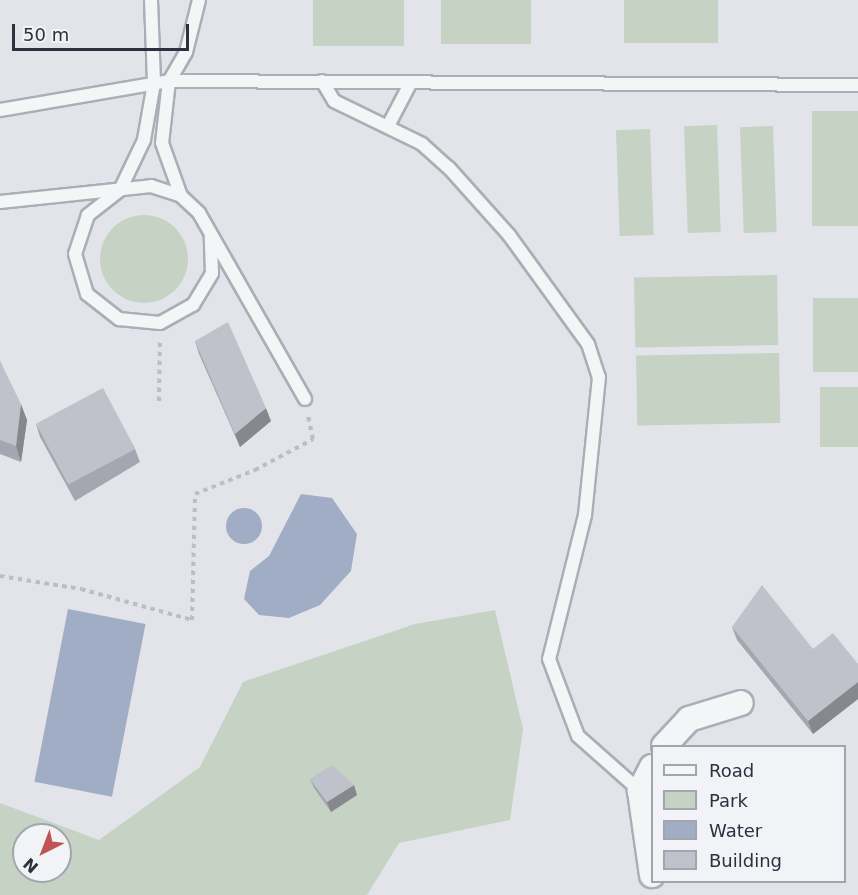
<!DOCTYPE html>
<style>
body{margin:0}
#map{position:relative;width:858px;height:895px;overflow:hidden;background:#e2e4e9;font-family:"DejaVu Sans",sans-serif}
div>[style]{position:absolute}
.green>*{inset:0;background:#c5d2c4;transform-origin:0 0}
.round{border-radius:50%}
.water>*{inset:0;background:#a1adc5;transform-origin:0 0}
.path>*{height:4px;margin-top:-2px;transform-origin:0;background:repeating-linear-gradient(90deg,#bcbec3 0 4.5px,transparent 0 9px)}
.roads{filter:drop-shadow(2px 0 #abaeb6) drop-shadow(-2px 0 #abaeb6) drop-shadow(0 2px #abaeb6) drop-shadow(0 -2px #abaeb6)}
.lane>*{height:12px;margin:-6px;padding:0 6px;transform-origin:6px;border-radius:6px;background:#f4f5f7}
.street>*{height:24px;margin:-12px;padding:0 12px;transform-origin:12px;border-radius:12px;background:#f4f5f7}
.wall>*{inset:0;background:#a4a7af}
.shaded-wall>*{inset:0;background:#86888e}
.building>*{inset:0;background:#bfc2cb;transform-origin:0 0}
span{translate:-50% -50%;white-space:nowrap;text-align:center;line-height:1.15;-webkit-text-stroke:5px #f1f3f6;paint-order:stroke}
.legend{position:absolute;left:651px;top:745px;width:195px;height:138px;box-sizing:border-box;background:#f1f3f6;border:2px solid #a2a5ad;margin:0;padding:8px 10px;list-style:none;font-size:18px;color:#2c303f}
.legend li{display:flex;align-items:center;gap:12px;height:30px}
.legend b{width:30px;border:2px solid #a2a5ad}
.north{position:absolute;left:12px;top:823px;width:60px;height:60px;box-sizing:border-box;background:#f1f3f6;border:2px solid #a2a5ad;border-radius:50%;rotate:222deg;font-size:16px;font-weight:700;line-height:24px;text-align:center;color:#2c303f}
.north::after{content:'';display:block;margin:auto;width:21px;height:27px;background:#c05455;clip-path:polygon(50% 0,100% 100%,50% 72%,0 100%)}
.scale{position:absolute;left:12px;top:24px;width:177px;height:27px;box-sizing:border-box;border:3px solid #2c303f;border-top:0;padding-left:8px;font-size:18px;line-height:21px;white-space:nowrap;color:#2c303f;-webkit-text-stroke:4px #f1f3f6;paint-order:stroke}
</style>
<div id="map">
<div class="green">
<div style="left:313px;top:0;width:91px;height:46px"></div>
<div style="left:441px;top:0;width:90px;height:44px"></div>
<div style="left:624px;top:0;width:94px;height:43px"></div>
<div style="left:858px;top:111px;width:115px;height:46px;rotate:90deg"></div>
<div style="left:717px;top:125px;width:107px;height:33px;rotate:88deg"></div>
<div style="left:773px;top:126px;width:106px;height:33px;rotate:88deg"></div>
<div style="left:650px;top:129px;width:106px;height:34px;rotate:88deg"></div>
<div class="round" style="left:100px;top:215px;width:88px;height:88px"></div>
<div style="left:777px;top:275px;width:70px;height:143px;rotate:89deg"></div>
<div style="left:813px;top:298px;width:45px;height:74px"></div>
<div style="left:779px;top:353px;width:70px;height:143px;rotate:89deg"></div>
<div style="left:858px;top:387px;width:60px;height:38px;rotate:90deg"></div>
<div style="clip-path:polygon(evenodd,495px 610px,523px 729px,510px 820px,399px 843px,367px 895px,0 895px,0 803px,99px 840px,200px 767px,243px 682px,415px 624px,495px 610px,24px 835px,60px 835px,60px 871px,24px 871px,24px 835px)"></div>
</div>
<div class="water">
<div style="clip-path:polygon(301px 494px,332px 498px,357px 534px,351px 571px,320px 605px,289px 618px,259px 615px,244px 599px,250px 571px,269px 556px)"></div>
<div class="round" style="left:226px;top:508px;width:36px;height:36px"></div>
<div style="left:68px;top:609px;width:79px;height:176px;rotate:11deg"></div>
</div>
<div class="path">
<div style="left:159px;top:401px;width:63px;rotate:-89.1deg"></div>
<div style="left:0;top:576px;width:82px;rotate:9.1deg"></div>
<div style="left:81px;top:589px;width:115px;rotate:15.6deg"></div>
<div style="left:192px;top:620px;width:126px;rotate:-88.6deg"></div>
<div style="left:195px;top:494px;width:65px;rotate:-21.8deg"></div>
<div style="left:255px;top:470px;width:66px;rotate:-28.1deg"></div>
<div style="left:313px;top:439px;width:25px;rotate:-102deg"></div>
</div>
<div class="roads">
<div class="lane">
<div style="left:151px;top:0;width:83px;rotate:87.9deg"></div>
<div style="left:154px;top:83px;width:58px;rotate:100deg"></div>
<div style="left:144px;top:140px;width:55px;rotate:115.6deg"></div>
<div style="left:120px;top:190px;width:41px;rotate:142deg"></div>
<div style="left:88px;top:215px;width:41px;rotate:108.4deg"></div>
<div style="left:75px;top:254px;width:42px;rotate:73.3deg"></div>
<div style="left:87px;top:294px;width:41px;rotate:38deg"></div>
<div style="left:119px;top:319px;width:41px;rotate:5.6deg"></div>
<div style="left:160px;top:323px;width:38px;rotate:-29deg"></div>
<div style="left:193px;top:305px;width:37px;rotate:-59deg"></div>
<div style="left:212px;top:273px;width:37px;rotate:-92deg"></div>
<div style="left:199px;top:0;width:54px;rotate:104deg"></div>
<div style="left:186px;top:52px;width:34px;rotate:120deg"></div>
<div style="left:169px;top:81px;width:62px;rotate:96.4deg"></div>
<div style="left:162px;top:143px;width:56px;rotate:70.3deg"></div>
<div style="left:181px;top:196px;width:25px;rotate:43deg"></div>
<div style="left:199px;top:213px;width:214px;rotate:60.3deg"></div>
<div style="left:322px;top:81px;width:23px;rotate:59deg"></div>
<div style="left:334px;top:101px;width:98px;rotate:26deg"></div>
<div style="left:422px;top:144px;width:36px;rotate:42deg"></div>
<div style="left:449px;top:168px;width:90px;rotate:48.2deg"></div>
<div style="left:509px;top:235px;width:135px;rotate:54.1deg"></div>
<div style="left:588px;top:344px;width:35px;rotate:72deg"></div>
<div style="left:599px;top:377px;width:139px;rotate:95.8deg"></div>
<div style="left:585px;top:515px;width:148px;rotate:104deg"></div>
<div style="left:549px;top:659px;width:82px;rotate:69.4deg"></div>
<div style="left:578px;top:736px;width:83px;rotate:41.6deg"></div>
<div style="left:0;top:110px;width:171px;rotate:-9.7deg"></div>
<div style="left:169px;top:81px;width:689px;rotate:0.33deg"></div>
<div style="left:388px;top:126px;width:47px;rotate:-62.4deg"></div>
<div style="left:0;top:202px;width:152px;rotate:-6deg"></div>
<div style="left:151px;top:186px;width:32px;rotate:18deg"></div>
</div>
<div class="street">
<div style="left:664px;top:746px;width:37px;rotate:-47deg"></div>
<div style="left:689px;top:719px;width:54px;rotate:-17.1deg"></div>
<div style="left:652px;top:767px;width:27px;rotate:117deg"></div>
<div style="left:640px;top:791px;width:85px;rotate:81.9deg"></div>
</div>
</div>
<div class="wall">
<div style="clip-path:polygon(195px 341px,271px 421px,240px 447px,199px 354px)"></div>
<div style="clip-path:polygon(0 361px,27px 420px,21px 462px,0 454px)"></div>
<div style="clip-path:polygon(36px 424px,135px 449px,140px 462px,75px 501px,40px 437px)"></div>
<div style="clip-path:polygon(732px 627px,813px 649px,858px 664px,858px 699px,813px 734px,737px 640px)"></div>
<div style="clip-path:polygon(310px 779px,357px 795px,331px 812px,314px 788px)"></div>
</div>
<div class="shaded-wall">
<div style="clip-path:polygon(21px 404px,27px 420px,21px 462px,16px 446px)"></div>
<div style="clip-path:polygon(266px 408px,271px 421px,240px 447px,235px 434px)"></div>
<div style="clip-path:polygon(858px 682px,858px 699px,813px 734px,808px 721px)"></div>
<div style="clip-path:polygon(354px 785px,357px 795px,331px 812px,327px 802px)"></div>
</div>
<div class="building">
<div style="clip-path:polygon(228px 322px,266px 408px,235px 434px,195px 341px)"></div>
<div style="clip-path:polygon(0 361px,21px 404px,16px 446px,0 440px)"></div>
<div style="left:103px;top:388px;width:69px;height:76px;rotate:62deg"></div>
<div style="clip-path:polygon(762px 585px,813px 649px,833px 633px,858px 664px,858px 682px,808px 721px,732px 627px)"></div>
<div style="clip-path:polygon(332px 765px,354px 785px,327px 802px,310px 779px)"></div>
</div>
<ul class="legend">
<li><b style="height:8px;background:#f4f5f7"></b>Road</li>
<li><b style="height:16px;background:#c5d2c4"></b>Park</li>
<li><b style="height:16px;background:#a1adc5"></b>Water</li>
<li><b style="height:16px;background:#bfc2cb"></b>Building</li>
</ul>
<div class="north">N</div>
<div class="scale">50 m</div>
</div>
